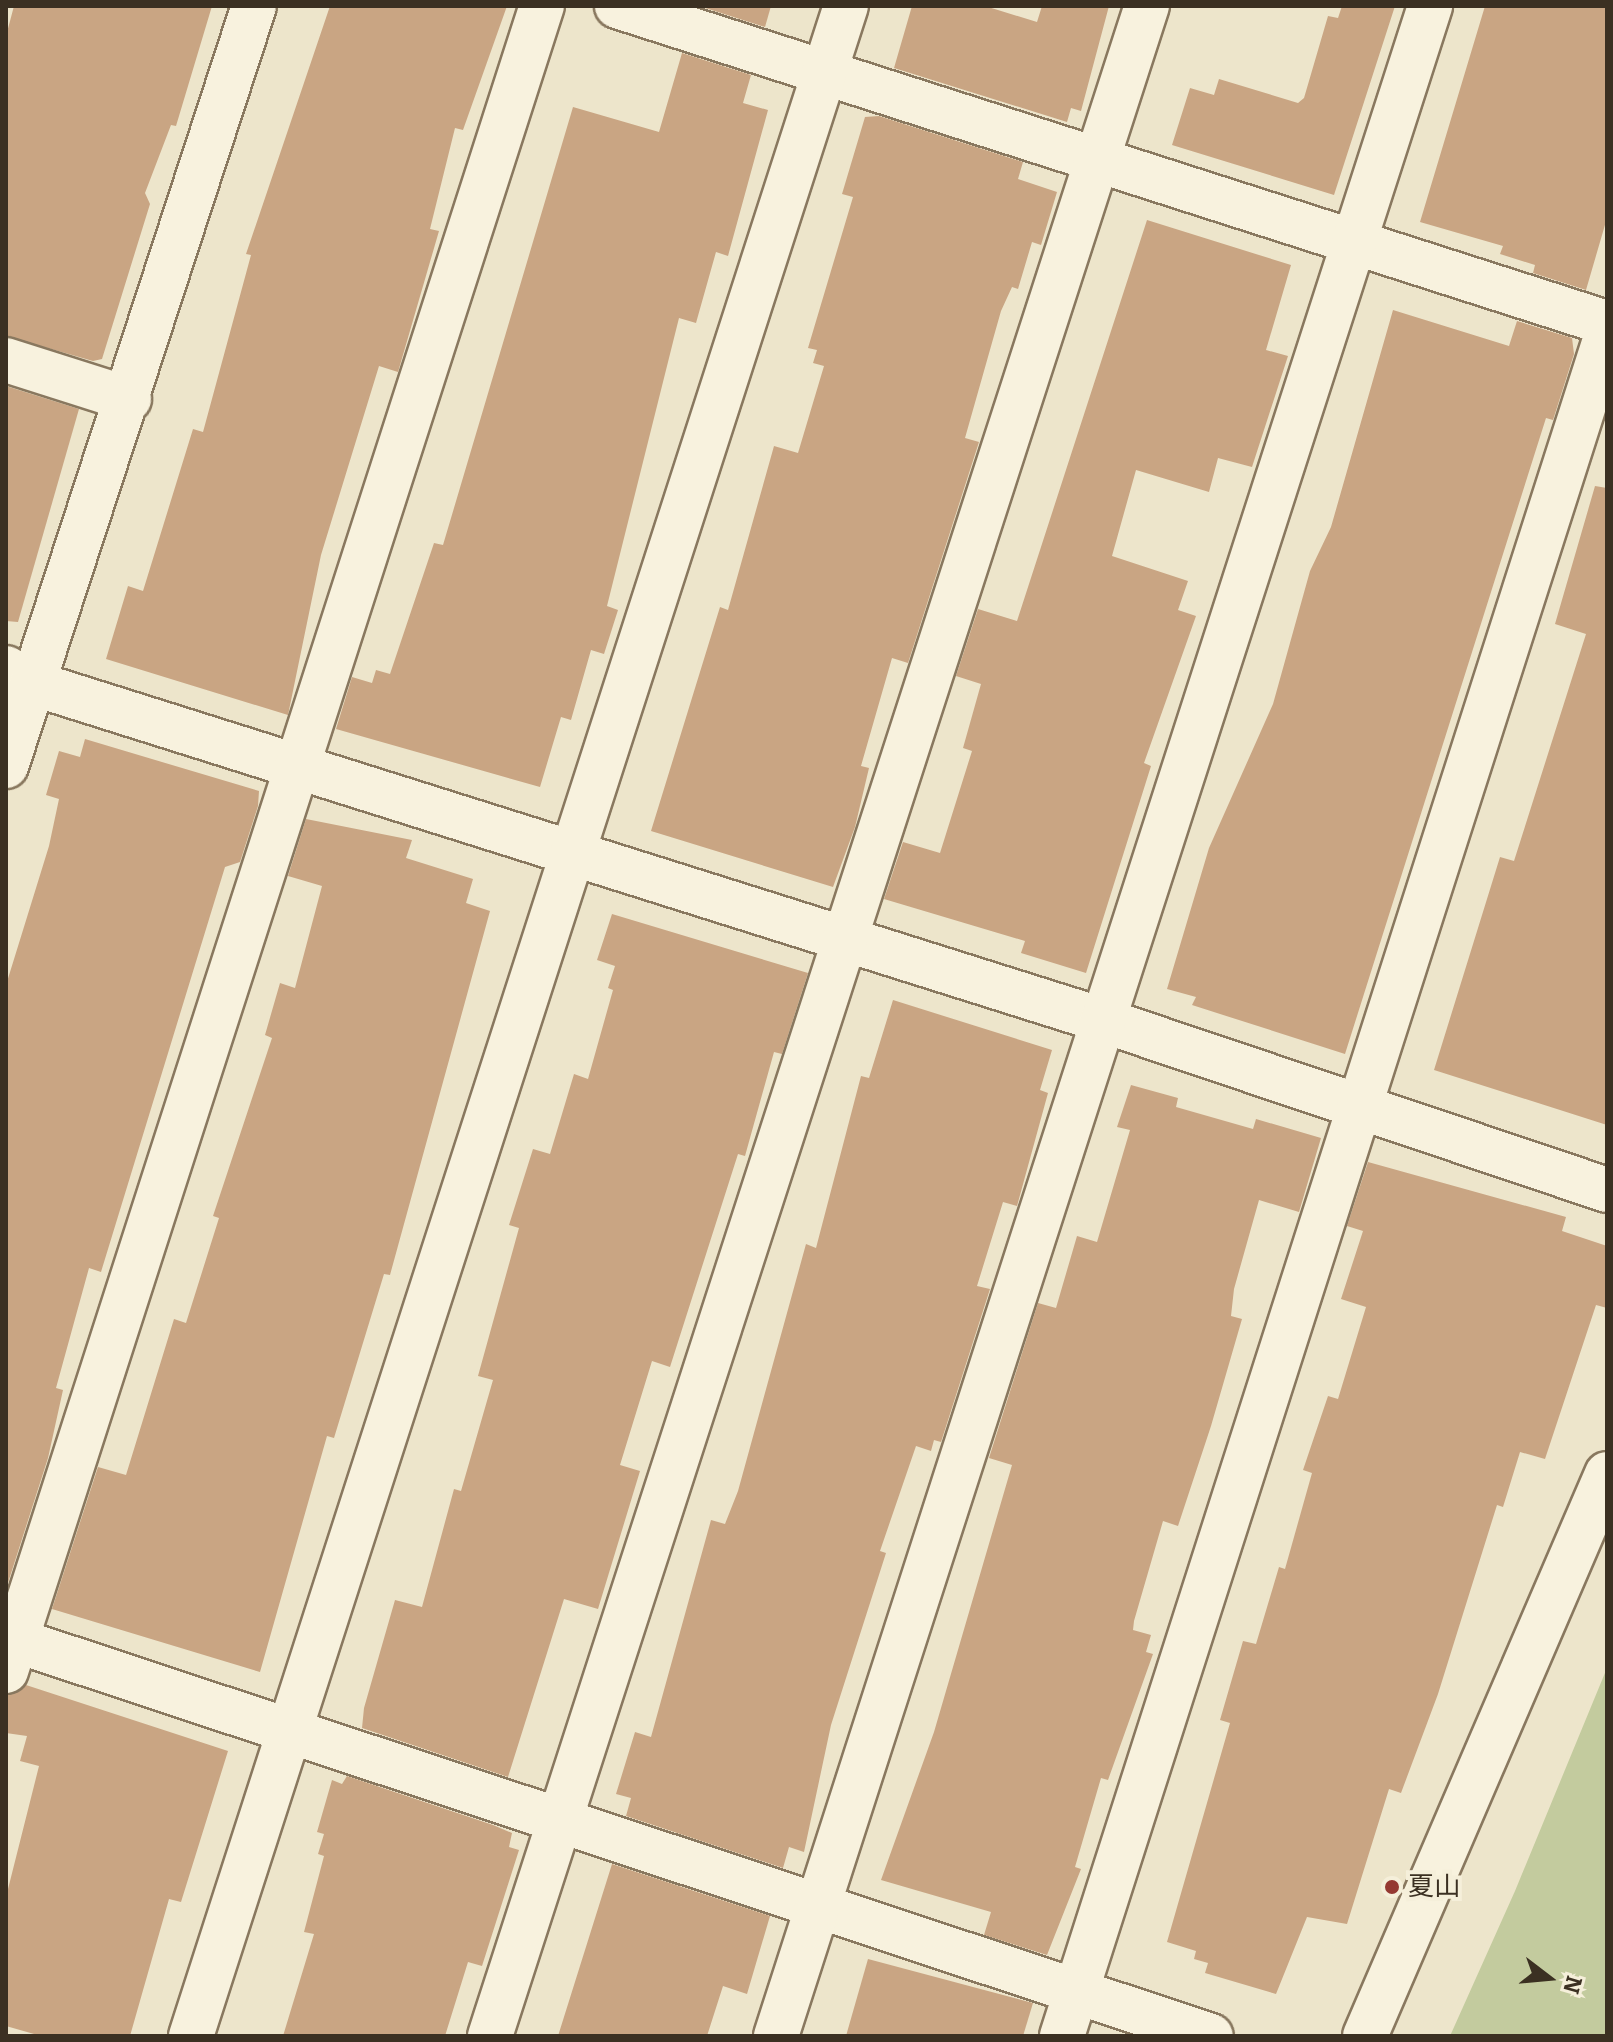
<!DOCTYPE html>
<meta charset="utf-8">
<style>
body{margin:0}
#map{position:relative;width:1613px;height:2042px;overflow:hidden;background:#ede5cb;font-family:Bitter,"Noto Sans JP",serif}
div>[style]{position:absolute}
.green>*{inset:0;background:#c3cb9e}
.building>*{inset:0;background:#c9a583}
.roads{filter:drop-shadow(2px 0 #89785f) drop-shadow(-2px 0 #89785f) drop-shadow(0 2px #89785f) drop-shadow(0 -2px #89785f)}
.minor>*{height:44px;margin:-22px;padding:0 22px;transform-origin:22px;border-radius:22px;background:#f8f2de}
.dots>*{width:22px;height:22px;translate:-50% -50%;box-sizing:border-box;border:4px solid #f5efda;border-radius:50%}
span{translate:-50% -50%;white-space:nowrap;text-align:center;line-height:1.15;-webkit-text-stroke:8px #f5efda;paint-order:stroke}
.poi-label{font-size:26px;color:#3b3022}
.left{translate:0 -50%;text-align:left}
.frame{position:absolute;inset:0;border:8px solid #3b3022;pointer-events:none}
.north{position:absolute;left:1509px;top:1938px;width:80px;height:80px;-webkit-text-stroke:6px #f5efda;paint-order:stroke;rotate:106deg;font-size:22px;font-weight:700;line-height:32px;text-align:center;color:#3b3022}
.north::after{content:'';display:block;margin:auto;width:28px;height:36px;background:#3b3022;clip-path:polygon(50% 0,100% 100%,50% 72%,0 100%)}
</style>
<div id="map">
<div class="green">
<div style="clip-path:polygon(1607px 1668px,1607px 2036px,1450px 2036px,1515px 1891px)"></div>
</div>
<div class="building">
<div style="clip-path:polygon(14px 6px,212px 6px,176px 126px,171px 125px,145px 193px,150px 204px,102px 359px,93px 361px,6px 336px,6px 36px)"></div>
<div style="clip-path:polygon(330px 6px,507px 6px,463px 130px,455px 128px,430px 229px,439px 231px,398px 372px,379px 366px,321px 555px,288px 715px,106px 659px,128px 586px,143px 591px,193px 429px,203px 432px,251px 255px,246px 254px)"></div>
<div style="clip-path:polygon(699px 6px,771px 6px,765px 27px)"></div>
<div style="clip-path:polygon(912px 6px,985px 6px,1037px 22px,1042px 6px,1109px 6px,1081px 111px,1071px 108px,1067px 122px,894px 68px)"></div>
<div style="clip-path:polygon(1342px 6px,1395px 6px,1334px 195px,1172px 145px,1190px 88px,1214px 95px,1219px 79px,1298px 103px,1304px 98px,1328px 16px,1338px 18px)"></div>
<div style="clip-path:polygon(1485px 6px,1607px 6px,1607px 218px,1586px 290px,1533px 273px,1535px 265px,1500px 254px,1503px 246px,1420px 222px)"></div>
<div style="clip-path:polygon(682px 53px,751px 75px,743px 103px,768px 110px,728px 256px,716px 252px,696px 323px,679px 318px,607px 606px,618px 610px,604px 654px,591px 650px,571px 720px,561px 717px,540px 787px,336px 729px,352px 677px,372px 683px,376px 670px,390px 674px,434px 543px,443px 545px,573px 107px,659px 132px)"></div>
<div style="clip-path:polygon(879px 116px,1023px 162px,1018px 179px,1057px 192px,1041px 245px,1032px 242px,1018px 289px,1012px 287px,1001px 311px,965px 438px,979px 442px,908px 663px,892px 658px,861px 766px,869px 768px,855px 827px,833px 887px,651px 831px,720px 607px,728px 610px,774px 446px,798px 453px,824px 366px,813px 363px,817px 350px,808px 348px,853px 197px,842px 194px,865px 117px)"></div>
<div style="clip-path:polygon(1147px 220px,1291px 265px,1266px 350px,1288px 356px,1252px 467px,1218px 458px,1209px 492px,1136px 470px,1112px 556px,1188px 581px,1178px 610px,1196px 616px,1144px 763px,1151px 766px,1086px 973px,1021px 953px,1025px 941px,884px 899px,903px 842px,940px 853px,972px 751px,963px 748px,981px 684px,956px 676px,978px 609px,1017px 621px)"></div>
<div style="clip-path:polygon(1393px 310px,1509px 346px,1517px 321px,1572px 338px,1574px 354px,1553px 420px,1546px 418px,1345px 1054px,1192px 1005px,1196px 997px,1167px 989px,1209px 848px,1273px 704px,1310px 571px,1331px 527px)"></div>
<div style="clip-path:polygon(6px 386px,79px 409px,18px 622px,6px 621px)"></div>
<div style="clip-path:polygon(1595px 486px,1607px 488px,1607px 1125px,1434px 1070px,1500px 857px,1514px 861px,1586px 634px,1555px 624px)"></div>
<div style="clip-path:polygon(85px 739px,259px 791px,258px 806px,240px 862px,225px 867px,101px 1272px,89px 1268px,56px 1388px,63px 1390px,48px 1458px,6px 1589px,6px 985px,49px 846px,59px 799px,46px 795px,59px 751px,80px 757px)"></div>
<div style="clip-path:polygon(306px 819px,412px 840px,406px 858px,473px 879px,466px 903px,490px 911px,390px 1275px,384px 1274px,334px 1438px,327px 1436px,260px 1672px,52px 1609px,98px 1467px,126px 1475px,174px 1319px,186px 1323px,219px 1218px,213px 1216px,272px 1038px,265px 1035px,280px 983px,295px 988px,322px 886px,288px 876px)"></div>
<div style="clip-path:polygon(612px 914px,808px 973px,782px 1054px,774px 1052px,745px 1156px,738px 1154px,670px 1367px,652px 1361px,620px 1465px,640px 1471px,598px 1609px,564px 1599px,508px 1777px,362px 1728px,364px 1708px,395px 1600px,422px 1607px,454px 1489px,461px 1491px,493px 1380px,478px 1376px,519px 1228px,509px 1225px,533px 1149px,550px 1154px,574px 1074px,588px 1079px,613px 990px,608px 988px,615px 966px,597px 960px)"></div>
<div style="clip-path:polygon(893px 1000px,1052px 1050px,1040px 1090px,1048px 1093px,1017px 1206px,1003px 1202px,977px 1286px,990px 1289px,941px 1442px,934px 1440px,931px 1451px,916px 1446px,880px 1551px,886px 1553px,831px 1725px,804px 1852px,789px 1847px,783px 1868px,626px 1816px,631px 1798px,616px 1794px,635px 1732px,651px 1737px,711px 1520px,725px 1524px,738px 1491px,806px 1244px,816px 1248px,861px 1076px,869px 1078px)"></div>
<div style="clip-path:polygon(1131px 1085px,1178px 1098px,1176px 1107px,1253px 1129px,1256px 1119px,1321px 1138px,1299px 1212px,1259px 1200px,1234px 1289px,1231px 1316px,1242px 1319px,1211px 1426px,1178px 1526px,1163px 1521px,1134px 1621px,1133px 1630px,1151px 1635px,1146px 1652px,1153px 1654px,1108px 1780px,1101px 1778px,1075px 1867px,1081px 1869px,1047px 1955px,984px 1935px,991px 1912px,881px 1880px,934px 1732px,1012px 1465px,989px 1458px,1038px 1303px,1056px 1308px,1077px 1236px,1097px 1242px,1130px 1130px,1117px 1127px)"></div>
<div style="clip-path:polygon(1368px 1162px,1566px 1217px,1562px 1231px,1607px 1246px,1607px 1308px,1596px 1305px,1545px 1459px,1520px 1452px,1503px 1507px,1497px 1505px,1438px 1694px,1401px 1793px,1389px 1789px,1347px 1924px,1307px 1917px,1276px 1994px,1205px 1973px,1208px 1963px,1194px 1959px,1196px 1951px,1167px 1942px,1230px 1723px,1220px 1720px,1243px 1641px,1256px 1644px,1279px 1567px,1285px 1569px,1312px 1473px,1303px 1470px,1328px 1396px,1338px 1399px,1366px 1307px,1341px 1299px,1363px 1231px,1347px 1226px)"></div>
<div style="clip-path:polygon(26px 1685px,228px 1751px,181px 1902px,169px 1899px,130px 2036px,41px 2036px,6px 2026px,6px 1897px,39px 1766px,20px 1761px,27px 1736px,6px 1733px,6px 1695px)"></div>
<div style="clip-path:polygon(347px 1776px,493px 1825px,512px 1833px,509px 1847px,519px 1850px,482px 1966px,468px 1962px,445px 2036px,283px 2036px,314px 1934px,304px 1932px,324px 1856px,318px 1854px,324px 1834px,317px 1832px,332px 1780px,342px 1784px)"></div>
<div style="clip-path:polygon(612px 1864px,770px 1916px,747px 1994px,723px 1986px,707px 2036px,558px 2036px)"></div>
<div style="clip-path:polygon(868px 1959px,1033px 2003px,1023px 2036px,846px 2036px)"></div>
</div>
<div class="roads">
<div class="minor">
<div style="left:617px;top:6px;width:1040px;rotate:17.76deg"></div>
<div style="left:6px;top:360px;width:129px;rotate:17.6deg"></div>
<div style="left:6px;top:668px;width:30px;rotate:30deg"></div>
<div style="left:32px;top:683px;width:1122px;rotate:17.48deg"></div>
<div style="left:1102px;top:1020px;width:533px;rotate:18.6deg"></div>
<div style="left:6px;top:766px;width:799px;rotate:-71.93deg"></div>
<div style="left:6px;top:1637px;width:1269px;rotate:18.32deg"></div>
<div style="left:6px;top:1671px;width:1749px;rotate:-72.16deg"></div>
<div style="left:191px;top:2036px;width:2133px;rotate:-72.12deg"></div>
<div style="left:490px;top:2036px;width:2134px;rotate:-72.07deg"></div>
<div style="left:776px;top:2036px;width:2133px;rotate:-72.14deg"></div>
<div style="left:1062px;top:2036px;width:1788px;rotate:-72.25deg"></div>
<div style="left:1365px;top:2036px;width:612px;rotate:-66.7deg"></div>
</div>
</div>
<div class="dots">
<div style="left:1392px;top:1887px;background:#953932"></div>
</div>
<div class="poi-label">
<span class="left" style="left:1408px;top:1887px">夏山</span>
</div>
<div class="frame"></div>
<div class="north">N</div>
</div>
